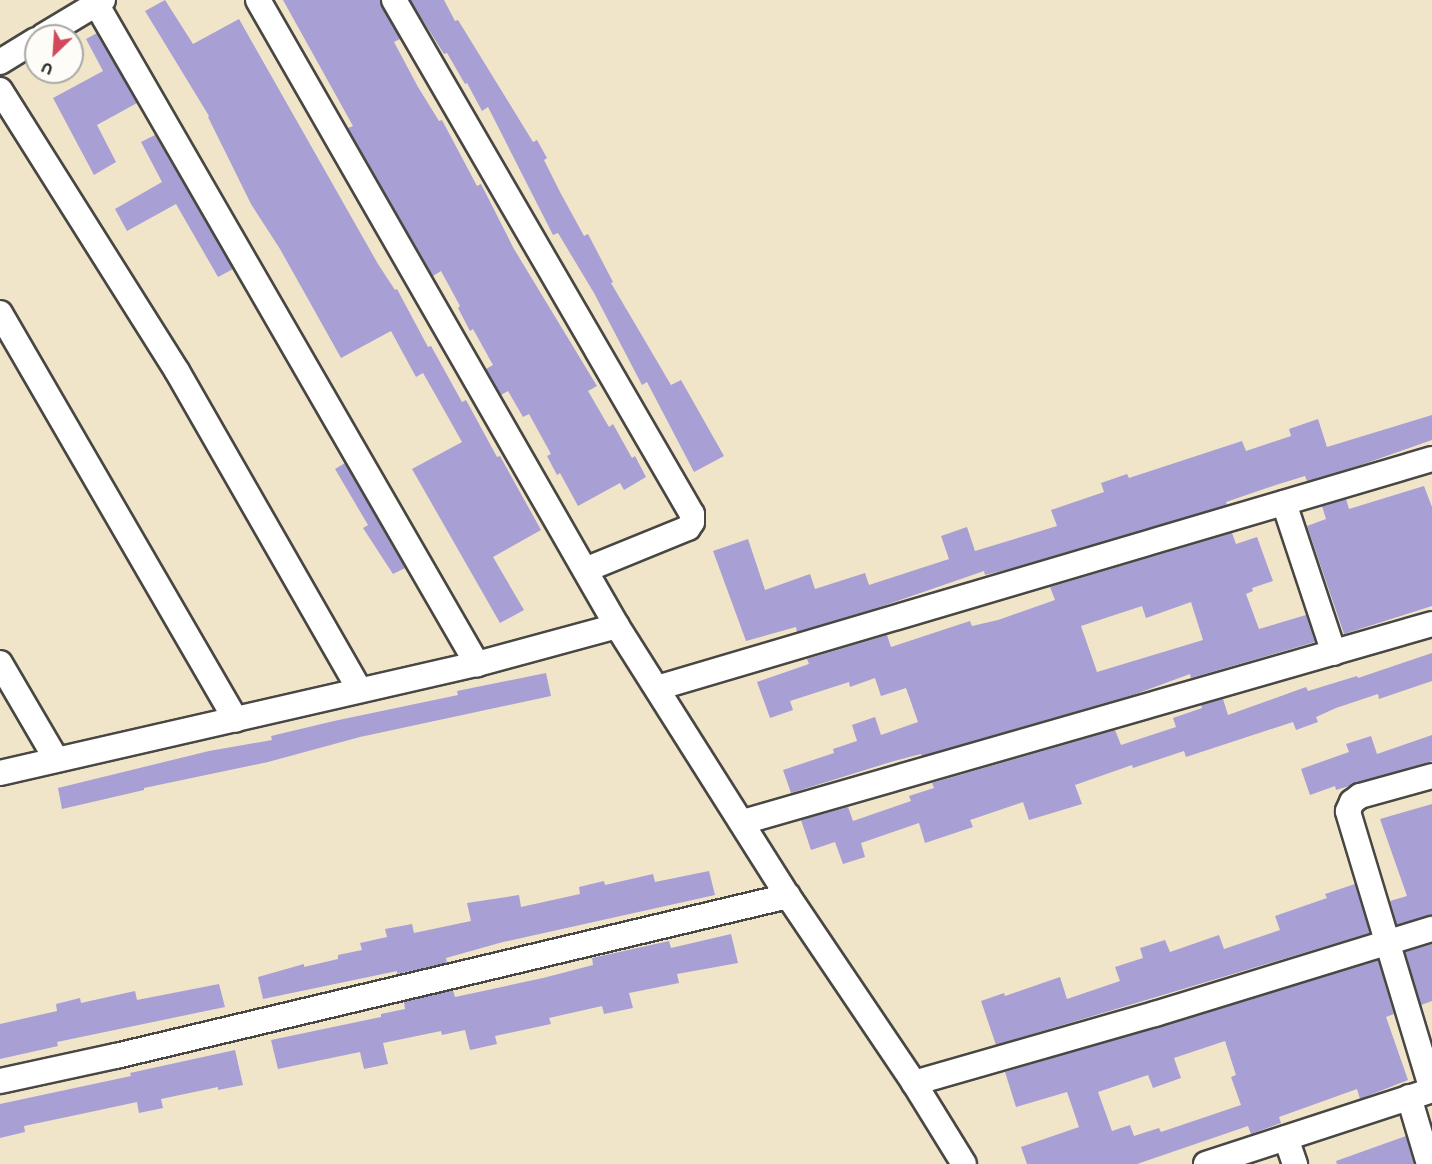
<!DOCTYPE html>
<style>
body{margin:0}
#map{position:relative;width:1432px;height:1164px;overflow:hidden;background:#f0e5c9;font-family:Itim,sans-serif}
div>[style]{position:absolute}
.building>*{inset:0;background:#a89fd5}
.roads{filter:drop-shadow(2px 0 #494743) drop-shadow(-2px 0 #494743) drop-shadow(0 2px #494743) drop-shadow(0 -2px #494743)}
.minor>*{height:24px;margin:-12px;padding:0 12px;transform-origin:12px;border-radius:12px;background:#fff}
span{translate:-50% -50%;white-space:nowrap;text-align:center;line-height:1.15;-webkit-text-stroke:5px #fdfcf7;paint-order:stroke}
.north{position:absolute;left:24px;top:24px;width:60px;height:60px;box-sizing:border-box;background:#fdfcf7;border:2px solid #a9a8a5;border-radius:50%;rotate:205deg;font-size:16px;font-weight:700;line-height:24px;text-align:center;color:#2b2b2b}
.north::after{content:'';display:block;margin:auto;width:21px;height:27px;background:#d1495b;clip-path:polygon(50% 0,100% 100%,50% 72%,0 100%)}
</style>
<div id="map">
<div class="building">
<div style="clip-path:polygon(165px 0,193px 44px,239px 19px,378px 264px,395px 290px,397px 289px,428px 347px,431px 346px,462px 402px,466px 400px,497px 457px,500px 456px,541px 530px,493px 557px,524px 610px,500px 623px,412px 469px,462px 442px,439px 401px,423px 373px,416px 377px,391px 331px,341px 358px,280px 249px,251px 204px,208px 117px,209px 116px,145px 11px)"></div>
<div style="clip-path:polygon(283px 0,380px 0,400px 39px,394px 42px,418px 87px,439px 121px,442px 120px,477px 186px,481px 184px,514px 249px,597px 386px,588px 391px,609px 427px,613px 424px,632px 458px,635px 456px,646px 477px,624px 490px,620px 483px,578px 506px,560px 473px,557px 475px,547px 456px,551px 454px,529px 414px,523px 417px,508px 391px,501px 395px,486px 369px,493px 365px,473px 329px,470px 331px,458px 308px,460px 306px,441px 271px,433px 276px,348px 128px,353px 126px)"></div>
<div style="clip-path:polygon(410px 0,444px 0,455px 21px,458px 20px,533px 142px,537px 140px,547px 158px,544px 160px,560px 192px,584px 236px,588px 234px,613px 282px,611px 283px,671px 385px,681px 380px,724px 456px,694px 472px,647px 382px,642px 385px,594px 293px,558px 233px,553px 235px,488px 107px,482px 111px,467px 83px,465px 84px,447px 53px,444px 54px)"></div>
<div style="clip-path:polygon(97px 33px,137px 103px,97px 125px,116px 162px,94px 175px,53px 98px,103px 71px,86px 39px)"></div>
<div style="clip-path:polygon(155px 135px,233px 269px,218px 277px,176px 204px,127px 231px,115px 209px,162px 182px,141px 142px)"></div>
<div style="clip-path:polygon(1432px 415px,1432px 440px,1358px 466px,1307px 481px,1305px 476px,1276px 485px,1226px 502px,1227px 505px,1013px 568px,985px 575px,984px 571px,877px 608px,797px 632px,796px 627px,746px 641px,713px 551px,748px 539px,765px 590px,810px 574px,815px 589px,865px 573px,869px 585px,949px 559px,941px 536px,967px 527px,975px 551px,1057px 526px,1051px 510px,1104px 492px,1101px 483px,1127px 474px,1129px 478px,1242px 441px,1246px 451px,1291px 436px,1289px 429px,1318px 419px,1327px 447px)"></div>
<div style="clip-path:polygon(345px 463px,405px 568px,393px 574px,363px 528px,368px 525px,335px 469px)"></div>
<div style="clip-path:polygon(1424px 486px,1432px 507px,1432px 606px,1344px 634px,1307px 526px,1326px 519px,1322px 506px,1346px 499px,1349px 509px)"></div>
<div style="clip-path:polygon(evenodd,1232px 533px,1236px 544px,1257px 537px,1273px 581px,1252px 588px,1253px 591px,1246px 594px,1259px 629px,1306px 615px,1315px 642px,1191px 678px,1190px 674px,1133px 695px,922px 756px,921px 754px,894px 761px,791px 793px,783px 770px,834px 753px,833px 749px,857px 741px,852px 725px,875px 717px,881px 735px,918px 722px,906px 688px,881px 696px,875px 678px,850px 687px,849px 682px,790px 701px,793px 710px,770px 718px,757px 682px,809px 664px,807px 659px,887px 635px,891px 647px,970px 621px,972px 626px,998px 620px,1055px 600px,1050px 587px,1232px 533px,1191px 602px,1203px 640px,1097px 672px,1081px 626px,1142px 606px,1146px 618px,1191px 602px)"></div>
<div style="clip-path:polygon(1432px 653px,1432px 681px,1379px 699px,1378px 694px,1336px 708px,1316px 717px,1318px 722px,1296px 730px,1293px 722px,1186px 757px,1184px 751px,1133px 768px,1132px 765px,1075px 785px,1082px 804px,1029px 820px,1023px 802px,970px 820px,973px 827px,925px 843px,919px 823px,861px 843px,865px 857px,843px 864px,835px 842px,811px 850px,801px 820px,848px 807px,853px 821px,911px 801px,909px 796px,934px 788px,932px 783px,1115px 730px,1121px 745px,1176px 727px,1173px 718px,1202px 708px,1201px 705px,1223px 699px,1228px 715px,1306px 687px,1308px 691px,1357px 676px,1358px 678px)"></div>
<div style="clip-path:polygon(546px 673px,551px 696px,360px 737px,268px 762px,144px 788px,144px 790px,62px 809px,58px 788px,209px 751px,272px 740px,271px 736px,334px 721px,458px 695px,457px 691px)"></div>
<div style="clip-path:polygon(1432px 735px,1432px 761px,1336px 790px,1335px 786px,1310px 795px,1301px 769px,1349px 752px,1346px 744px,1371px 736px,1377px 754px)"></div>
<div style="clip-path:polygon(1432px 804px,1432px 915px,1397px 925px,1390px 901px,1407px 896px,1380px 819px)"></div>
<div style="clip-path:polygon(709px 871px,715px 895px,503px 942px,446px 958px,447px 963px,397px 974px,397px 971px,263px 999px,258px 977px,304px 964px,304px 967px,338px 959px,338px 955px,362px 950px,360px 943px,387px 937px,385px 929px,412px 924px,414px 933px,471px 921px,467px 903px,519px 895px,521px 907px,580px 894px,579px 887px,604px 881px,605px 885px,653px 874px,655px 882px)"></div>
<div style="clip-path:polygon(1355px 884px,1370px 933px,996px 1045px,981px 1001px,1004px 993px,1005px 996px,1060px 977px,1067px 999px,1120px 981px,1115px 967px,1143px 958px,1140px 948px,1165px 940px,1170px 952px,1219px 935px,1224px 949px,1280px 930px,1275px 916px,1327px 898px,1325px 894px)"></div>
<div style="clip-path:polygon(731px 934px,738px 963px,677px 974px,679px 983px,629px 993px,633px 1008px,604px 1014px,602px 1006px,549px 1018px,551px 1024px,495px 1036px,497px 1044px,470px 1050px,465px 1030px,442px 1035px,441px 1031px,383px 1043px,388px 1064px,364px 1069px,360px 1052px,278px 1069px,271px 1040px,381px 1017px,381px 1014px,405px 1009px,404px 1002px,453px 990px,455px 997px,543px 978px,593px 965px,592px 958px,669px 941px,671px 948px)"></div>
<div style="clip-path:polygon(1432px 944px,1432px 1001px,1421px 1005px,1405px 952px)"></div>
<div style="clip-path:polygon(evenodd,1378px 960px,1394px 1014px,1386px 1017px,1408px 1080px,1360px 1099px,1357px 1089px,1279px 1117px,1281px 1123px,1251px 1134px,1248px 1126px,1137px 1164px,1027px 1164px,1021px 1147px,1079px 1127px,1067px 1092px,1016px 1107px,1005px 1072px,1378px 960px,1225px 1041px,1236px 1075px,1231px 1077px,1241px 1105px,1161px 1132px,1159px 1128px,1134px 1136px,1130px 1125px,1112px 1131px,1098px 1092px,1148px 1075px,1153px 1088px,1181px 1078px,1174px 1058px,1225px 1041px)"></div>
<div style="clip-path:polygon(219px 984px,225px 1007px,57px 1042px,58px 1046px,0 1059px,0 1024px,57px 1011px,56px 1004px,80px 998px,81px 1003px,135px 991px,137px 1000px)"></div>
<div style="clip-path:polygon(235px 1050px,243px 1085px,218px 1090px,218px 1087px,161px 1099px,163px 1108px,139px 1113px,137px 1102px,81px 1114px,24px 1126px,25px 1132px,0 1138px,0 1104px,131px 1076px,130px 1073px)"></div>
<div style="clip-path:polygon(1406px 1136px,1414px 1164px,1337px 1164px,1336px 1161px)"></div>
</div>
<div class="roads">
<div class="minor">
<div style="left:94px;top:0;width:767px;rotate:60.02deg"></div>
<div style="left:258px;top:0;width:722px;rotate:60.17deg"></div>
<div style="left:617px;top:626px;width:320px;rotate:57.7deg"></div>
<div style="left:788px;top:896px;width:225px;rotate:56deg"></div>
<div style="left:914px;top:1083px;width:95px;rotate:58.3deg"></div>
<div style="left:394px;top:0;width:594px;rotate:59.9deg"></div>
<div style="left:692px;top:514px;width:8px;rotate:90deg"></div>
<div style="left:692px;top:522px;width:7px;rotate:124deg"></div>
<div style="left:688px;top:528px;width:111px;rotate:157.8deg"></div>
<div style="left:43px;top:36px;width:70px;rotate:-31deg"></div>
<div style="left:0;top:62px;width:42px;rotate:-31.4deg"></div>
<div style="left:0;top:90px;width:332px;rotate:57.8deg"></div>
<div style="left:177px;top:371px;width:366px;rotate:60.2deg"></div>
<div style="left:0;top:313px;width:470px;rotate:59.9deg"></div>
<div style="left:1284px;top:503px;width:158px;rotate:71.6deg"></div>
<div style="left:0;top:663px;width:111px;rotate:59.7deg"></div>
<div style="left:657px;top:688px;width:808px;rotate:-16.46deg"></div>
<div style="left:0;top:773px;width:489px;rotate:-12.9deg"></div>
<div style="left:477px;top:664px;width:145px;rotate:-15.2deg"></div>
<div style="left:743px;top:822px;width:717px;rotate:-16.03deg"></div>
<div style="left:0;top:1081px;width:119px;rotate:-12.2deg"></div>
<div style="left:116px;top:1056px;width:691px;rotate:-13.39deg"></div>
<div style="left:914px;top:1083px;width:251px;rotate:-16deg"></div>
<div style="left:1155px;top:1014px;width:290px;rotate:-17.1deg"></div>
<div style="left:1432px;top:1090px;width:291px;rotate:-106.8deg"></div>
<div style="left:1348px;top:811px;width:10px;rotate:-66deg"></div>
<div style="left:1352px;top:802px;width:10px;rotate:-37deg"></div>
<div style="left:1360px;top:796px;width:75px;rotate:-15.5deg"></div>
<div style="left:1409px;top:1097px;width:70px;rotate:73.4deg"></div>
<div style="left:1286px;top:1138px;width:28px;rotate:71deg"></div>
<div style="left:1206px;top:1164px;width:238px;rotate:-18.1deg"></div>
</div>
</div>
<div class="north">U</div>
</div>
